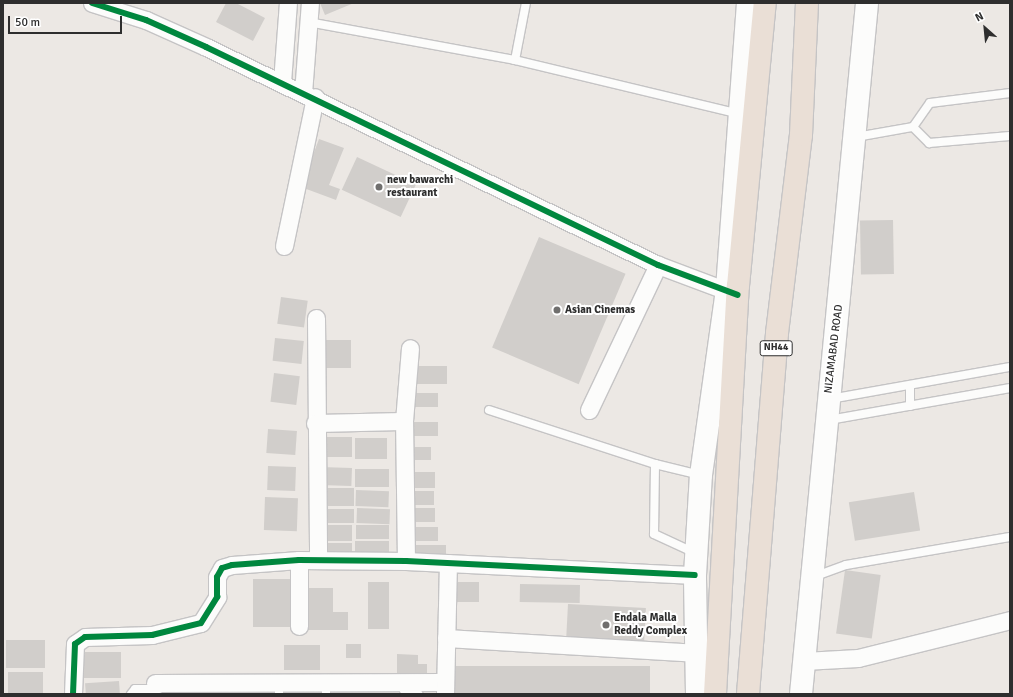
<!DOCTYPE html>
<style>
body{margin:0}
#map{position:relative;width:1013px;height:697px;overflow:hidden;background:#ece8e4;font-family:Signika,sans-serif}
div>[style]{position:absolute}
.building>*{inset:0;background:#d1cecb;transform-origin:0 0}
.roads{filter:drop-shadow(1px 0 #c5c4c5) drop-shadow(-1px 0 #c5c4c5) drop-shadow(0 1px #c5c4c5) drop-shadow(0 -1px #c5c4c5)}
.lane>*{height:8px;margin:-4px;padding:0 4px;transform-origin:4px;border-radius:4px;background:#fcfcfb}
.street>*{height:17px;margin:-8.5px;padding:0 8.5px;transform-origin:8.5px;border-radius:8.5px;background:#fcfcfb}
.secondary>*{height:22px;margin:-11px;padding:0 11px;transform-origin:11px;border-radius:11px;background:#fcfcfb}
.highway>*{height:22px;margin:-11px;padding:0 11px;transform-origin:11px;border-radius:11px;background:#eadfd6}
.cycleway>*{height:6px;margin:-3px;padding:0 3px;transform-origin:3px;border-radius:3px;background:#00873e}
.dots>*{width:11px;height:11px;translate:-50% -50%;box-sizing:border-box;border:2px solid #fff;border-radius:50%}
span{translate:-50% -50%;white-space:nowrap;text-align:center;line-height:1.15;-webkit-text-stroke:4px #fff;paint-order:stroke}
.shield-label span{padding:1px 3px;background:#fff;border:1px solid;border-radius:3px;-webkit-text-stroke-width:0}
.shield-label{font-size:10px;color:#2e2e2e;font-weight:700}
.poi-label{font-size:11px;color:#2e2e2e;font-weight:700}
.left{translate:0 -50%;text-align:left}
.street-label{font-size:11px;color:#2e2e2e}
.frame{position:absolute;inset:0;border:4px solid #2e2e2e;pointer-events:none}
.north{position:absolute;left:965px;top:8px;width:40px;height:40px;-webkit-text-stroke:3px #fff;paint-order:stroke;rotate:333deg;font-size:11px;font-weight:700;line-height:16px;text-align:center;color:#2e2e2e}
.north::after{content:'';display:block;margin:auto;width:14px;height:18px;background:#2e2e2e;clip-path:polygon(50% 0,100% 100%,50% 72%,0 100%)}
.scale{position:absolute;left:8px;top:16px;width:114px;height:18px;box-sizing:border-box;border:2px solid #2e2e2e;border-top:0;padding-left:5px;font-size:12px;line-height:14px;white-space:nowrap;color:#2e2e2e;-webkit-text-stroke:3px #fff;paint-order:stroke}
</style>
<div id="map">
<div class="building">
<div style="clip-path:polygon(226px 3px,236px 3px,265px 18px,253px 41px,216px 22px)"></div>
<div style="clip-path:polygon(320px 3px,354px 3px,325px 15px)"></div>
<div style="clip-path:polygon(319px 139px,344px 148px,329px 185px,340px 189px,336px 200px,301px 187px)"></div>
<div style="left:357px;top:157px;width:65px;height:36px;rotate:25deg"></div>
<div style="left:893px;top:220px;width:54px;height:33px;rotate:89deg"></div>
<div style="left:539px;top:237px;width:94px;height:120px;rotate:23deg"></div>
<div style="left:281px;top:297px;width:27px;height:27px;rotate:8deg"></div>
<div style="left:275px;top:338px;width:29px;height:23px;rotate:6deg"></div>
<div style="left:318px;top:340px;width:33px;height:28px"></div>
<div style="left:415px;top:366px;width:32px;height:18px"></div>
<div style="left:274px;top:373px;width:26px;height:29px;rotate:7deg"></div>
<div style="left:413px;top:393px;width:25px;height:14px"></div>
<div style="left:410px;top:422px;width:28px;height:14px"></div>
<div style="left:268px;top:429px;width:29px;height:24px;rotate:4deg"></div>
<div style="left:321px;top:437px;width:31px;height:20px"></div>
<div style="left:355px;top:438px;width:32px;height:21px"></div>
<div style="left:410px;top:447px;width:21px;height:13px"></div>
<div style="left:268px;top:466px;width:28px;height:24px;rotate:2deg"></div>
<div style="left:320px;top:467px;width:32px;height:18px;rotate:2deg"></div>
<div style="left:355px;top:469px;width:34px;height:18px"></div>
<div style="left:409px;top:472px;width:26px;height:16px"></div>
<div style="left:321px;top:488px;width:33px;height:18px"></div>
<div style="left:356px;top:490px;width:33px;height:16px;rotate:2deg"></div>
<div style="left:414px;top:491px;width:20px;height:14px"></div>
<div style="left:914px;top:492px;width:39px;height:66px;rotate:81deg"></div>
<div style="left:265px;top:497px;width:33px;height:33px;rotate:2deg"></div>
<div style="left:357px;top:508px;width:33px;height:15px;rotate:2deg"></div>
<div style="left:414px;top:508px;width:21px;height:14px"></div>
<div style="left:322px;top:509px;width:32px;height:14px"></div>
<div style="left:322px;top:525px;width:30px;height:16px"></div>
<div style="left:356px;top:525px;width:33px;height:14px"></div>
<div style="left:413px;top:527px;width:25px;height:14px"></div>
<div style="left:355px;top:541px;width:34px;height:16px"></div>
<div style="left:322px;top:543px;width:30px;height:14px"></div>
<div style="left:414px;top:545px;width:32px;height:13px"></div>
<div style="left:845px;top:570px;width:36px;height:64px;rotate:8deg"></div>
<div style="left:253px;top:579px;width:37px;height:48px"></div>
<div style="left:368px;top:582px;width:21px;height:47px"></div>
<div style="left:455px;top:582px;width:24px;height:20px"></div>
<div style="left:520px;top:584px;width:60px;height:18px;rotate:1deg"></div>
<div style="clip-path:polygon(306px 588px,333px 588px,333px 612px,348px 612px,348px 630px,306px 630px)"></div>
<div style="left:568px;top:604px;width:78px;height:38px;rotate:3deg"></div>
<div style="left:45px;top:640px;width:28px;height:39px;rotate:90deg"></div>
<div style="left:346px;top:644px;width:15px;height:14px"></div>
<div style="left:284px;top:645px;width:36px;height:25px"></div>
<div style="left:121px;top:652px;width:26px;height:40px;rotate:90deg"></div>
<div style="clip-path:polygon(397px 654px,418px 655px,418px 664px,427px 664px,427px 680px,397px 679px)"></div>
<div style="left:450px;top:666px;width:200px;height:28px"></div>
<div style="left:43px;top:672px;width:22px;height:35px;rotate:90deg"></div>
<div style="left:119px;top:681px;width:13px;height:34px;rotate:86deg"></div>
</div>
<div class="roads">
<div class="lane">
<div style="left:308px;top:22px;width:210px;rotate:10.4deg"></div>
<div style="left:515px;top:60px;width:231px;rotate:13.5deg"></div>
<div style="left:515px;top:60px;width:58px;rotate:-79.1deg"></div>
<div style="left:913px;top:127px;width:23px;rotate:45deg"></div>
<div style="left:929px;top:143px;width:81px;rotate:-4.9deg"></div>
<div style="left:856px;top:137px;width:58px;rotate:-10deg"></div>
<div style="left:913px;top:127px;width:29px;rotate:-55deg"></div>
<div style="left:930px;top:103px;width:81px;rotate:-7.1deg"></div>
<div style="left:910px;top:387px;width:19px;rotate:90deg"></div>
<div style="left:830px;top:399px;width:183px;rotate:-10.1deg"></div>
<div style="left:489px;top:410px;width:175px;rotate:18deg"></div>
<div style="left:655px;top:464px;width:46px;rotate:13.7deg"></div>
<div style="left:829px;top:420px;width:184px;rotate:-10deg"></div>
<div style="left:655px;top:464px;width:70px;rotate:90.8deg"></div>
<div style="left:654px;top:534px;width:45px;rotate:24.9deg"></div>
<div style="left:813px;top:577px;width:35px;rotate:-20deg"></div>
<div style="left:846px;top:565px;width:166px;rotate:-9.7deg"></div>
<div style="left:279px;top:689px;width:5px;rotate:90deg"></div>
<div style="left:326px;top:690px;width:4px;rotate:90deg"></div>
<div style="left:404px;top:690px;width:15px;rotate:16deg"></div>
<div style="left:131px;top:694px;width:6px;rotate:-51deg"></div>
<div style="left:135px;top:689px;width:24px"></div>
</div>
<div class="street">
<div style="left:92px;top:3px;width:57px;rotate:17.5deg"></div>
<div style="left:146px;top:20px;width:66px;rotate:24.2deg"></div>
<div style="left:206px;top:47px;width:502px;rotate:25.75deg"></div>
<div style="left:658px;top:265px;width:85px;rotate:20.6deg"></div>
<div style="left:282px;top:82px;width:79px;rotate:-85.7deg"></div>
<div style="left:303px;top:93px;width:90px;rotate:-85.6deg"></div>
<div style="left:284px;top:246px;width:152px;rotate:-78.2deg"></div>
<div style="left:316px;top:318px;width:242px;rotate:89.5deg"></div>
<div style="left:589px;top:410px;width:161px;rotate:-64.6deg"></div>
<div style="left:315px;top:423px;width:89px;rotate:-1.3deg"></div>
<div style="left:299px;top:560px;width:66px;rotate:90deg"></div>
<div style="left:406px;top:561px;width:140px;rotate:-90.8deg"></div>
<div style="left:404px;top:421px;width:73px;rotate:-85.3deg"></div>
<div style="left:446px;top:638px;width:253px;rotate:3.4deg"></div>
<div style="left:804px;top:661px;width:54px;rotate:-3.2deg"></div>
<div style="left:858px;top:658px;width:157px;rotate:-14deg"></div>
<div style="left:155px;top:683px;width:289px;rotate:-0.2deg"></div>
<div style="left:73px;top:694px;width:50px;rotate:-87.7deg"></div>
<div style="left:75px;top:644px;width:12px;rotate:-35deg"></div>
<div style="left:85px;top:637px;width:67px;rotate:-1.7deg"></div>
<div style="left:152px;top:635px;width:50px;rotate:-13.8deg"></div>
<div style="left:201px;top:623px;width:31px;rotate:-58deg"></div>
<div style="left:217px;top:597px;width:20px;rotate:-90deg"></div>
<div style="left:217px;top:577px;width:10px;rotate:-61deg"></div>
<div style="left:222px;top:568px;width:10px;rotate:-17deg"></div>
<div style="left:232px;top:565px;width:67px;rotate:-4.3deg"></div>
<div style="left:299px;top:560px;width:107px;rotate:0.5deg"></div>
<div style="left:406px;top:561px;width:289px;rotate:2.8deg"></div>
<div style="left:445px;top:694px;width:131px;rotate:-88.7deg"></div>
</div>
<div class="secondary">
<div style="left:697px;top:694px;width:119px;rotate:-91deg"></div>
<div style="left:695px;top:575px;width:100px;rotate:-86.6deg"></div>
<div style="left:701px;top:475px;width:188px;rotate:-82deg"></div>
<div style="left:727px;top:289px;width:287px;rotate:-85.8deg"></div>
<div style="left:801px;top:694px;width:694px;rotate:-84.54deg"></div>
</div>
<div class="highway">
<div style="left:715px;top:694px;width:409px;rotate:-86.8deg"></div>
<div style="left:738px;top:286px;width:284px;rotate:-84.6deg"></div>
<div style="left:748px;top:694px;width:362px;rotate:-85.4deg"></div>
<div style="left:777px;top:333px;width:199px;rotate:-83.1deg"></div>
<div style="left:801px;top:135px;width:132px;rotate:-87.4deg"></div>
</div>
</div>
<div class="cycleway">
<div style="left:92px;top:3px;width:57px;rotate:17.5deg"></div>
<div style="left:146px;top:20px;width:66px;rotate:24.2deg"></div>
<div style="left:206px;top:47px;width:502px;rotate:25.75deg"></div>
<div style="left:658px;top:265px;width:85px;rotate:20.6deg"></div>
<div style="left:73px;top:694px;width:50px;rotate:-87.7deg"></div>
<div style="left:75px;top:644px;width:12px;rotate:-35deg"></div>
<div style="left:85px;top:637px;width:67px;rotate:-1.7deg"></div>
<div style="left:152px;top:635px;width:50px;rotate:-13.8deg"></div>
<div style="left:201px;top:623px;width:31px;rotate:-58deg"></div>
<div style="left:217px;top:597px;width:20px;rotate:-90deg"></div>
<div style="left:217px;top:577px;width:10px;rotate:-61deg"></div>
<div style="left:222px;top:568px;width:10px;rotate:-17deg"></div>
<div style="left:232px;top:565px;width:67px;rotate:-4.3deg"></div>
<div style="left:299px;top:560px;width:107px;rotate:0.5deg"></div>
<div style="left:406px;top:561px;width:289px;rotate:2.8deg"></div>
</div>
<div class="dots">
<div style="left:379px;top:187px;background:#706f6e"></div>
<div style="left:557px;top:310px;background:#706f6e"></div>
<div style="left:606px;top:625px;background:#706f6e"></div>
</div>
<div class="shield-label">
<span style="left:776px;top:348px">NH44</span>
</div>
<div class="poi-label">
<span class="left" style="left:387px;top:187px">new bawarchi<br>restaurant</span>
<span class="left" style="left:565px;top:310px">Asian Cinemas</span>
<span class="left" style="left:614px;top:625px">Endala Malla<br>Reddy Complex</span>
</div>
<div class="street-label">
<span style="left:834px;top:349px;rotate:-83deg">NIZAMABAD ROAD</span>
</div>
<div class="frame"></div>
<div class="north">N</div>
<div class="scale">50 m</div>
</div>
